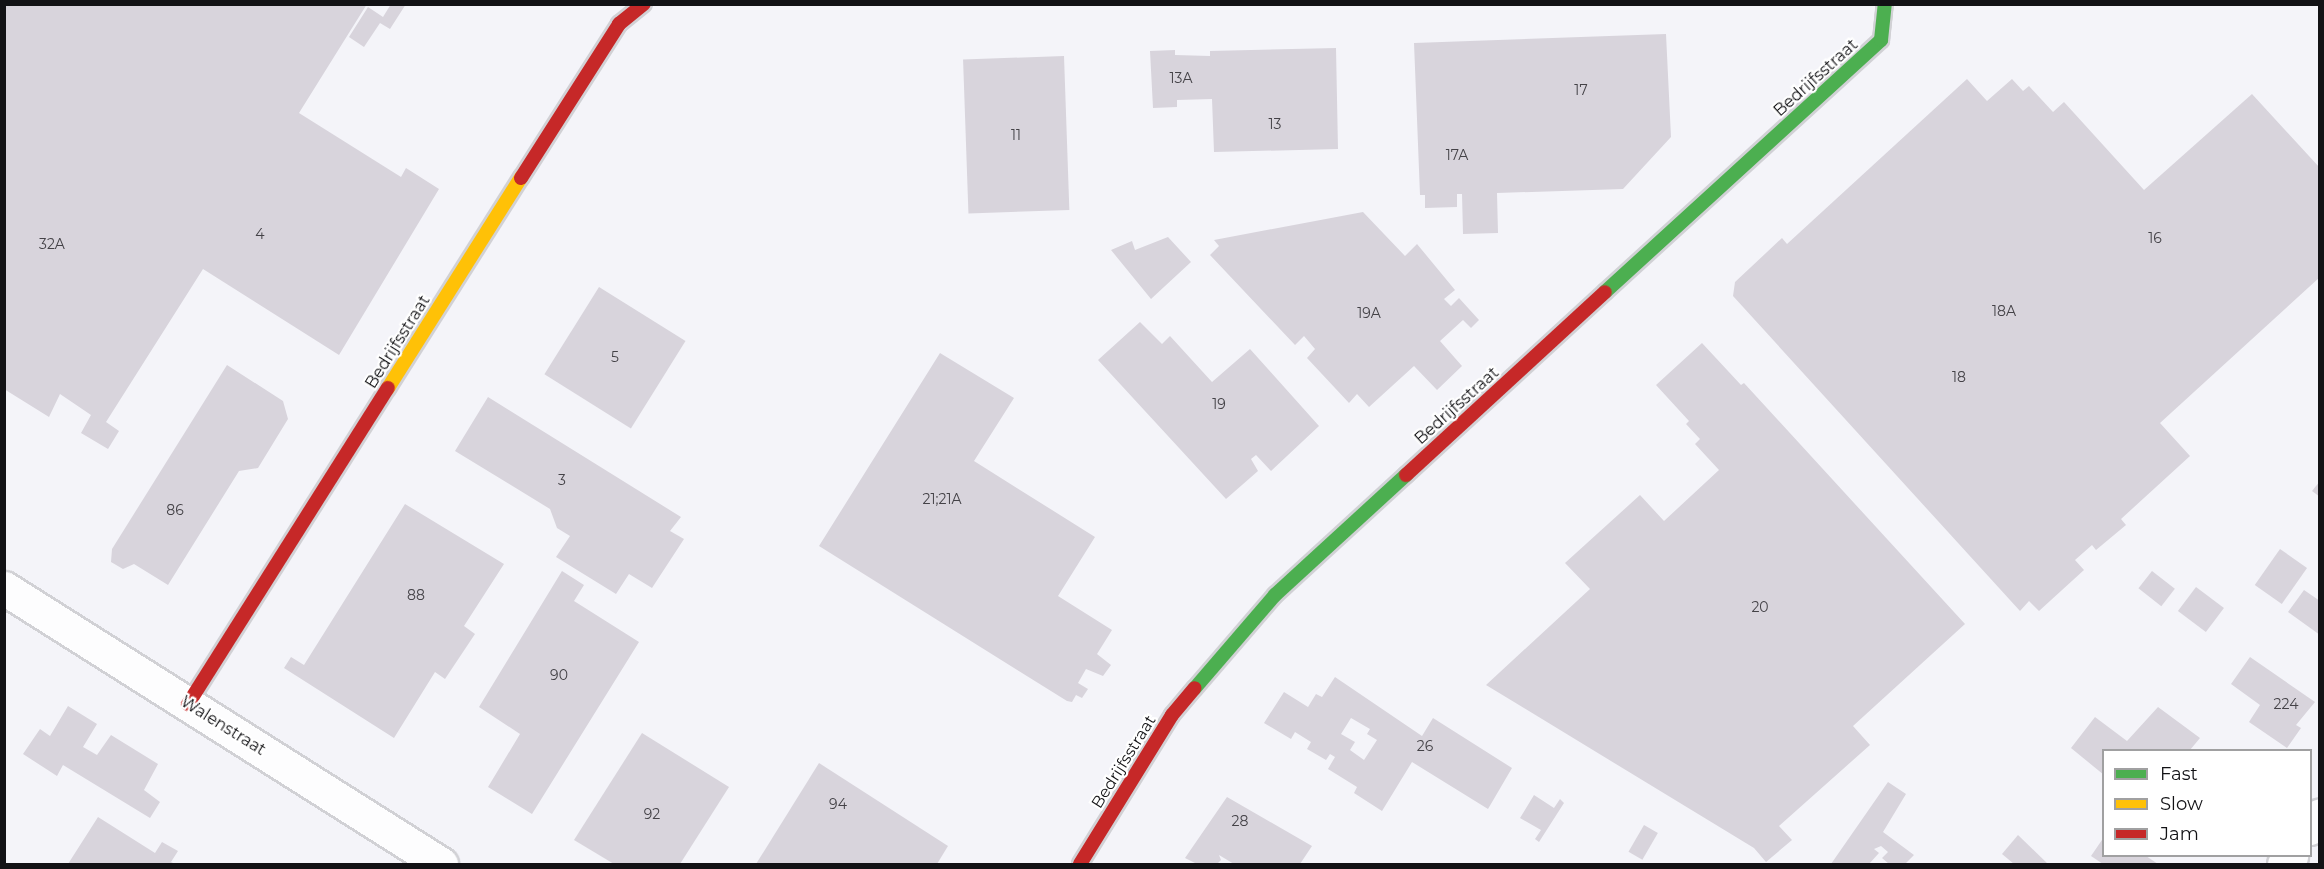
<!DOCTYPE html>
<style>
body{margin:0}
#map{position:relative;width:2324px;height:869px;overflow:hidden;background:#f4f4f9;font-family:Montserrat,sans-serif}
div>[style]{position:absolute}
.building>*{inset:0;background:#d8d4dc;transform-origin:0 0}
.roads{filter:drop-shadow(2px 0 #d1d1d5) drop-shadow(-2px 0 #d1d1d5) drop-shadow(0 2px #d1d1d5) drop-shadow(0 -2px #d1d1d5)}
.street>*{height:33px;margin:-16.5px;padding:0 16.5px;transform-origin:16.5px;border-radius:16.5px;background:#fdfdfe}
.fast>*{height:14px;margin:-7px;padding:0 7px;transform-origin:7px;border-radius:7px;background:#4caf50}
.slow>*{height:14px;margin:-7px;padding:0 7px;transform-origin:7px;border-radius:7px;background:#ffc107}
.jam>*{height:14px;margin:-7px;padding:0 7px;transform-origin:7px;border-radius:7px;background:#c62828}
span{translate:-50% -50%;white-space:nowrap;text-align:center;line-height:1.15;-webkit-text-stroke:4.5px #fff;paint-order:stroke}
.number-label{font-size:14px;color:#444247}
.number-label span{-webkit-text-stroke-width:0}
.street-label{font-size:16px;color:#121215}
.frame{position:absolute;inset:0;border:6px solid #121215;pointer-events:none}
.legend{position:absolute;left:2102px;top:749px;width:210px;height:108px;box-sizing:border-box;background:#fff;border:2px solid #a0a0a1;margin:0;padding:8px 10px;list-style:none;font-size:18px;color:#121215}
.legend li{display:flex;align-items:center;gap:12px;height:30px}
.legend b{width:30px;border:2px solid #a0a0a1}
</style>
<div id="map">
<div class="building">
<div style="clip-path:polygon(4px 4px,367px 4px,299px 113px,401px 177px,406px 168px,439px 189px,339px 355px,203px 269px,106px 422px,119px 431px,108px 449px,81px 433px,91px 415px,60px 394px,49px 417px,4px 389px)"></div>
<div style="clip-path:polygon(391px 4px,406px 4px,390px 29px,380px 23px,364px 47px,349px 37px,368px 7px,383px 17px)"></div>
<div style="clip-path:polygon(1666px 34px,1671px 137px,1623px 189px,1497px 193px,1498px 233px,1463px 234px,1462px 194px,1457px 194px,1457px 207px,1425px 208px,1425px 195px,1420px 195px,1414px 43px)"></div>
<div style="clip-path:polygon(1336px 48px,1338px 149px,1214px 152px,1212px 99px,1177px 100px,1177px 107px,1153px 108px,1150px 51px,1175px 50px,1175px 55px,1210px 56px,1210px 51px)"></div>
<div style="left:1064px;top:56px;width:154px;height:101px;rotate:88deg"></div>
<div style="clip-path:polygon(1967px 79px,1987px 101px,2012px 79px,2023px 91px,2029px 86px,2053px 112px,2064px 102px,2144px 190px,2252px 94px,2320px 168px,2320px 277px,2160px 423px,2190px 456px,2121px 519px,2126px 525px,2096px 550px,2092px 545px,2075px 560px,2084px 570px,2039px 611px,2029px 601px,2020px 611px,1733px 296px,1735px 282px,1782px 238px,1787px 244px)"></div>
<div style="clip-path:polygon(1363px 212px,1405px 256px,1417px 244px,1455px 290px,1444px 299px,1451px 306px,1459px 298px,1479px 320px,1471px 328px,1463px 320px,1440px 341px,1462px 366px,1437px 390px,1414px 366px,1369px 407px,1357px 394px,1349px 403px,1307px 358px,1315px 349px,1304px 336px,1295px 345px,1210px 255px,1219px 246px,1214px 240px)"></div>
<div style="clip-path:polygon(1168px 237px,1191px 262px,1151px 299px,1111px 250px,1132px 241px,1135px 250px)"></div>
<div style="left:599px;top:287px;width:102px;height:103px;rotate:32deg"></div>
<div style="clip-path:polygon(1140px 322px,1162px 344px,1170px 336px,1212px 382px,1250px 349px,1319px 426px,1271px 471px,1256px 455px,1251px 459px,1258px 471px,1226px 499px,1098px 360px)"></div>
<div style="clip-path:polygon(1702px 343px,1741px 385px,1744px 383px,1965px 624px,1853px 726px,1870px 745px,1779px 826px,1792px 840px,1766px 862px,1754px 848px,1486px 685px,1590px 589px,1565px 563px,1640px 495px,1664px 521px,1719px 470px,1695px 444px,1700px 439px,1686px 424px,1689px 421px,1656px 385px)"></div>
<div style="clip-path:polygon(940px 353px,1014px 398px,974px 461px,1095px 537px,1058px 596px,1112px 630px,1097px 654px,1111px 665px,1103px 676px,1086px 669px,1078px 683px,1088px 689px,1082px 698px,1076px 695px,1072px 702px,1067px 701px,819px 546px)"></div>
<div style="clip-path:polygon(227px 365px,283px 401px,288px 419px,258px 468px,239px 471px,168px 585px,134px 564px,123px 569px,111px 562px,112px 549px)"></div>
<div style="clip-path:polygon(488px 397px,681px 517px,670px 531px,684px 539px,652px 588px,629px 574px,616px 594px,556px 557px,570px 536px,557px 528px,550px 509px,455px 451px)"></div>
<div style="clip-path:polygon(2320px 481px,2320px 497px,2312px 491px)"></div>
<div style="clip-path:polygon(405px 504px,504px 564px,464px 626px,475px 634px,445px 679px,435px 672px,394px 738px,284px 668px,291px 657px,304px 665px)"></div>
<div style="left:2280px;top:549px;width:33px;height:44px;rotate:35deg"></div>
<div style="clip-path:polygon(562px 571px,584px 585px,574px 601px,639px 642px,532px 814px,488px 787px,520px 734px,479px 707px)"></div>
<div style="left:2152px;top:571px;width:29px;height:22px;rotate:38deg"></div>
<div style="left:2196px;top:587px;width:35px;height:30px;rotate:37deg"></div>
<div style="clip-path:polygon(2304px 590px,2320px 601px,2320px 635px,2288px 612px)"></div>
<div style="clip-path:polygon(2250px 657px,2315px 702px,2296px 725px,2301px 728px,2287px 748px,2249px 722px,2260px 705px,2231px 684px)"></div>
<div style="clip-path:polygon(evenodd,1335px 677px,1422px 736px,1433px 718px,1512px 768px,1488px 809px,1412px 762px,1382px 811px,1354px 793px,1357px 787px,1328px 769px,1335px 757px,1330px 754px,1326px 760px,1307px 749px,1311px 742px,1295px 732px,1291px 739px,1264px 723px,1284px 692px,1308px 707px,1316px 694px,1322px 697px,1335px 677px,1351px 718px,1370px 729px,1367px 734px,1377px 740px,1364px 760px,1350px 750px,1355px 742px,1341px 734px,1351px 718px)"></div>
<div style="clip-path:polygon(68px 706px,97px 724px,83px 747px,97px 755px,111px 735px,158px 764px,144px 790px,160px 802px,150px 818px,63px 765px,57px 776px,23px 754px,40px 729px,50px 736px)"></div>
<div style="clip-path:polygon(2158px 707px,2200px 738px,2190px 750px,2104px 750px,2104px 775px,2071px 748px,2095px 717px,2127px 741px)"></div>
<div style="clip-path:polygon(642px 733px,729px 787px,680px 864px,614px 864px,574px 840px)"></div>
<div style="clip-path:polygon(819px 763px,948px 846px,937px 864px,756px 864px)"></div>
<div style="clip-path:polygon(1888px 782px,1906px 794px,1883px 832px,1914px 855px,1905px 864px,1889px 864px,1882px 858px,1888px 852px,1881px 846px,1874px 849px,1879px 853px,1869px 864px,1831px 864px)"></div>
<div style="clip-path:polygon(1534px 795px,1554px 808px,1560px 799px,1564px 803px,1539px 842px,1535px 839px,1541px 830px,1520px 818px)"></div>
<div style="clip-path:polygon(1227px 797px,1312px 846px,1300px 864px,1234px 864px,1219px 855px,1221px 860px,1217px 864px,1197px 864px,1185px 858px)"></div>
<div style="clip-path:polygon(98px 817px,155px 853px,162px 842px,178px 851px,171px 862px,175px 864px,68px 864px)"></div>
<div style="left:1644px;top:825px;width:16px;height:31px;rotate:30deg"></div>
<div style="clip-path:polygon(2018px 835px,2048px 864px,2014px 864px,2002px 854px)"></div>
<div style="clip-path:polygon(2104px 837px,2104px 856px,2146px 856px,2158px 864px,2103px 864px,2091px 856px)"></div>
</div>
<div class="roads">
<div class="street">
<div style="left:4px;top:588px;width:517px;rotate:32.28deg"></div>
<div style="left:2310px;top:828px;width:16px;rotate:-52deg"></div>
<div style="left:2284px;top:864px;width:11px;rotate:-49deg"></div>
</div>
<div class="fast">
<div style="left:1605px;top:292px;width:374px;rotate:-42.4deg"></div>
<div style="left:1881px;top:40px;width:36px;rotate:-84deg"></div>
<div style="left:1195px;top:688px;width:123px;rotate:-49.3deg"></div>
<div style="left:1275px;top:595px;width:178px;rotate:-42.5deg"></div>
</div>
<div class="slow">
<div style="left:388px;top:388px;width:249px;rotate:-57.7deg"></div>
</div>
<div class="jam">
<div style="left:521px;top:178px;width:183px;rotate:-57.5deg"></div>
<div style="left:619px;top:24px;width:32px;rotate:-39deg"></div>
<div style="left:1406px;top:475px;width:270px;rotate:-42.6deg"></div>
<div style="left:188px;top:704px;width:374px;rotate:-57.7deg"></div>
<div style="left:1080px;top:864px;width:175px;rotate:-58.3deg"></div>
<div style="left:1172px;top:715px;width:35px;rotate:-50deg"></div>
</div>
</div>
<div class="number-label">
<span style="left:1181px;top:78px">13A</span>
<span style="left:1581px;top:90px">17</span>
<span style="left:1275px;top:124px">13</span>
<span style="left:1016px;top:135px">11</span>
<span style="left:1457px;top:155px">17A</span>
<span style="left:260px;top:234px">4</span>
<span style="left:2155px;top:238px">16</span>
<span style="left:52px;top:244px">32A</span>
<span style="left:2004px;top:311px">18A</span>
<span style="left:1369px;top:313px">19A</span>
<span style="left:615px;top:357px">5</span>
<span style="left:1959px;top:377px">18</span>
<span style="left:1219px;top:404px">19</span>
<span style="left:562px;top:480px">3</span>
<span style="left:942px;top:499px">21;21A</span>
<span style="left:175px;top:510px">86</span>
<span style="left:416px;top:595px">88</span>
<span style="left:1760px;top:607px">20</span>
<span style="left:559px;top:675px">90</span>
<span style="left:2286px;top:704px">224</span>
<span style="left:1425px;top:746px">26</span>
<span style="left:838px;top:804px">94</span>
<span style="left:652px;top:814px">92</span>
<span style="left:1240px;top:821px">28</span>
</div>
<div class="street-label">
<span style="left:1816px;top:78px;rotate:-42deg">Bedrijfsstraat</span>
<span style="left:398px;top:342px;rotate:-58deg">Bedrijfsstraat</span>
<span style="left:1457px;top:406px;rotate:-42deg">Bedrijfsstraat</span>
<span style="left:223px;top:726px;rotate:32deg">Walenstraat</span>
<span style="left:1124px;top:762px;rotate:-58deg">Bedrijfsstraat</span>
</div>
<div class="frame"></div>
<ul class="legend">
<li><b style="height:8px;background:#4caf50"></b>Fast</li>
<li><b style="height:8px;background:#ffc107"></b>Slow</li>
<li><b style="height:8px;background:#c62828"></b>Jam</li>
</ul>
</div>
